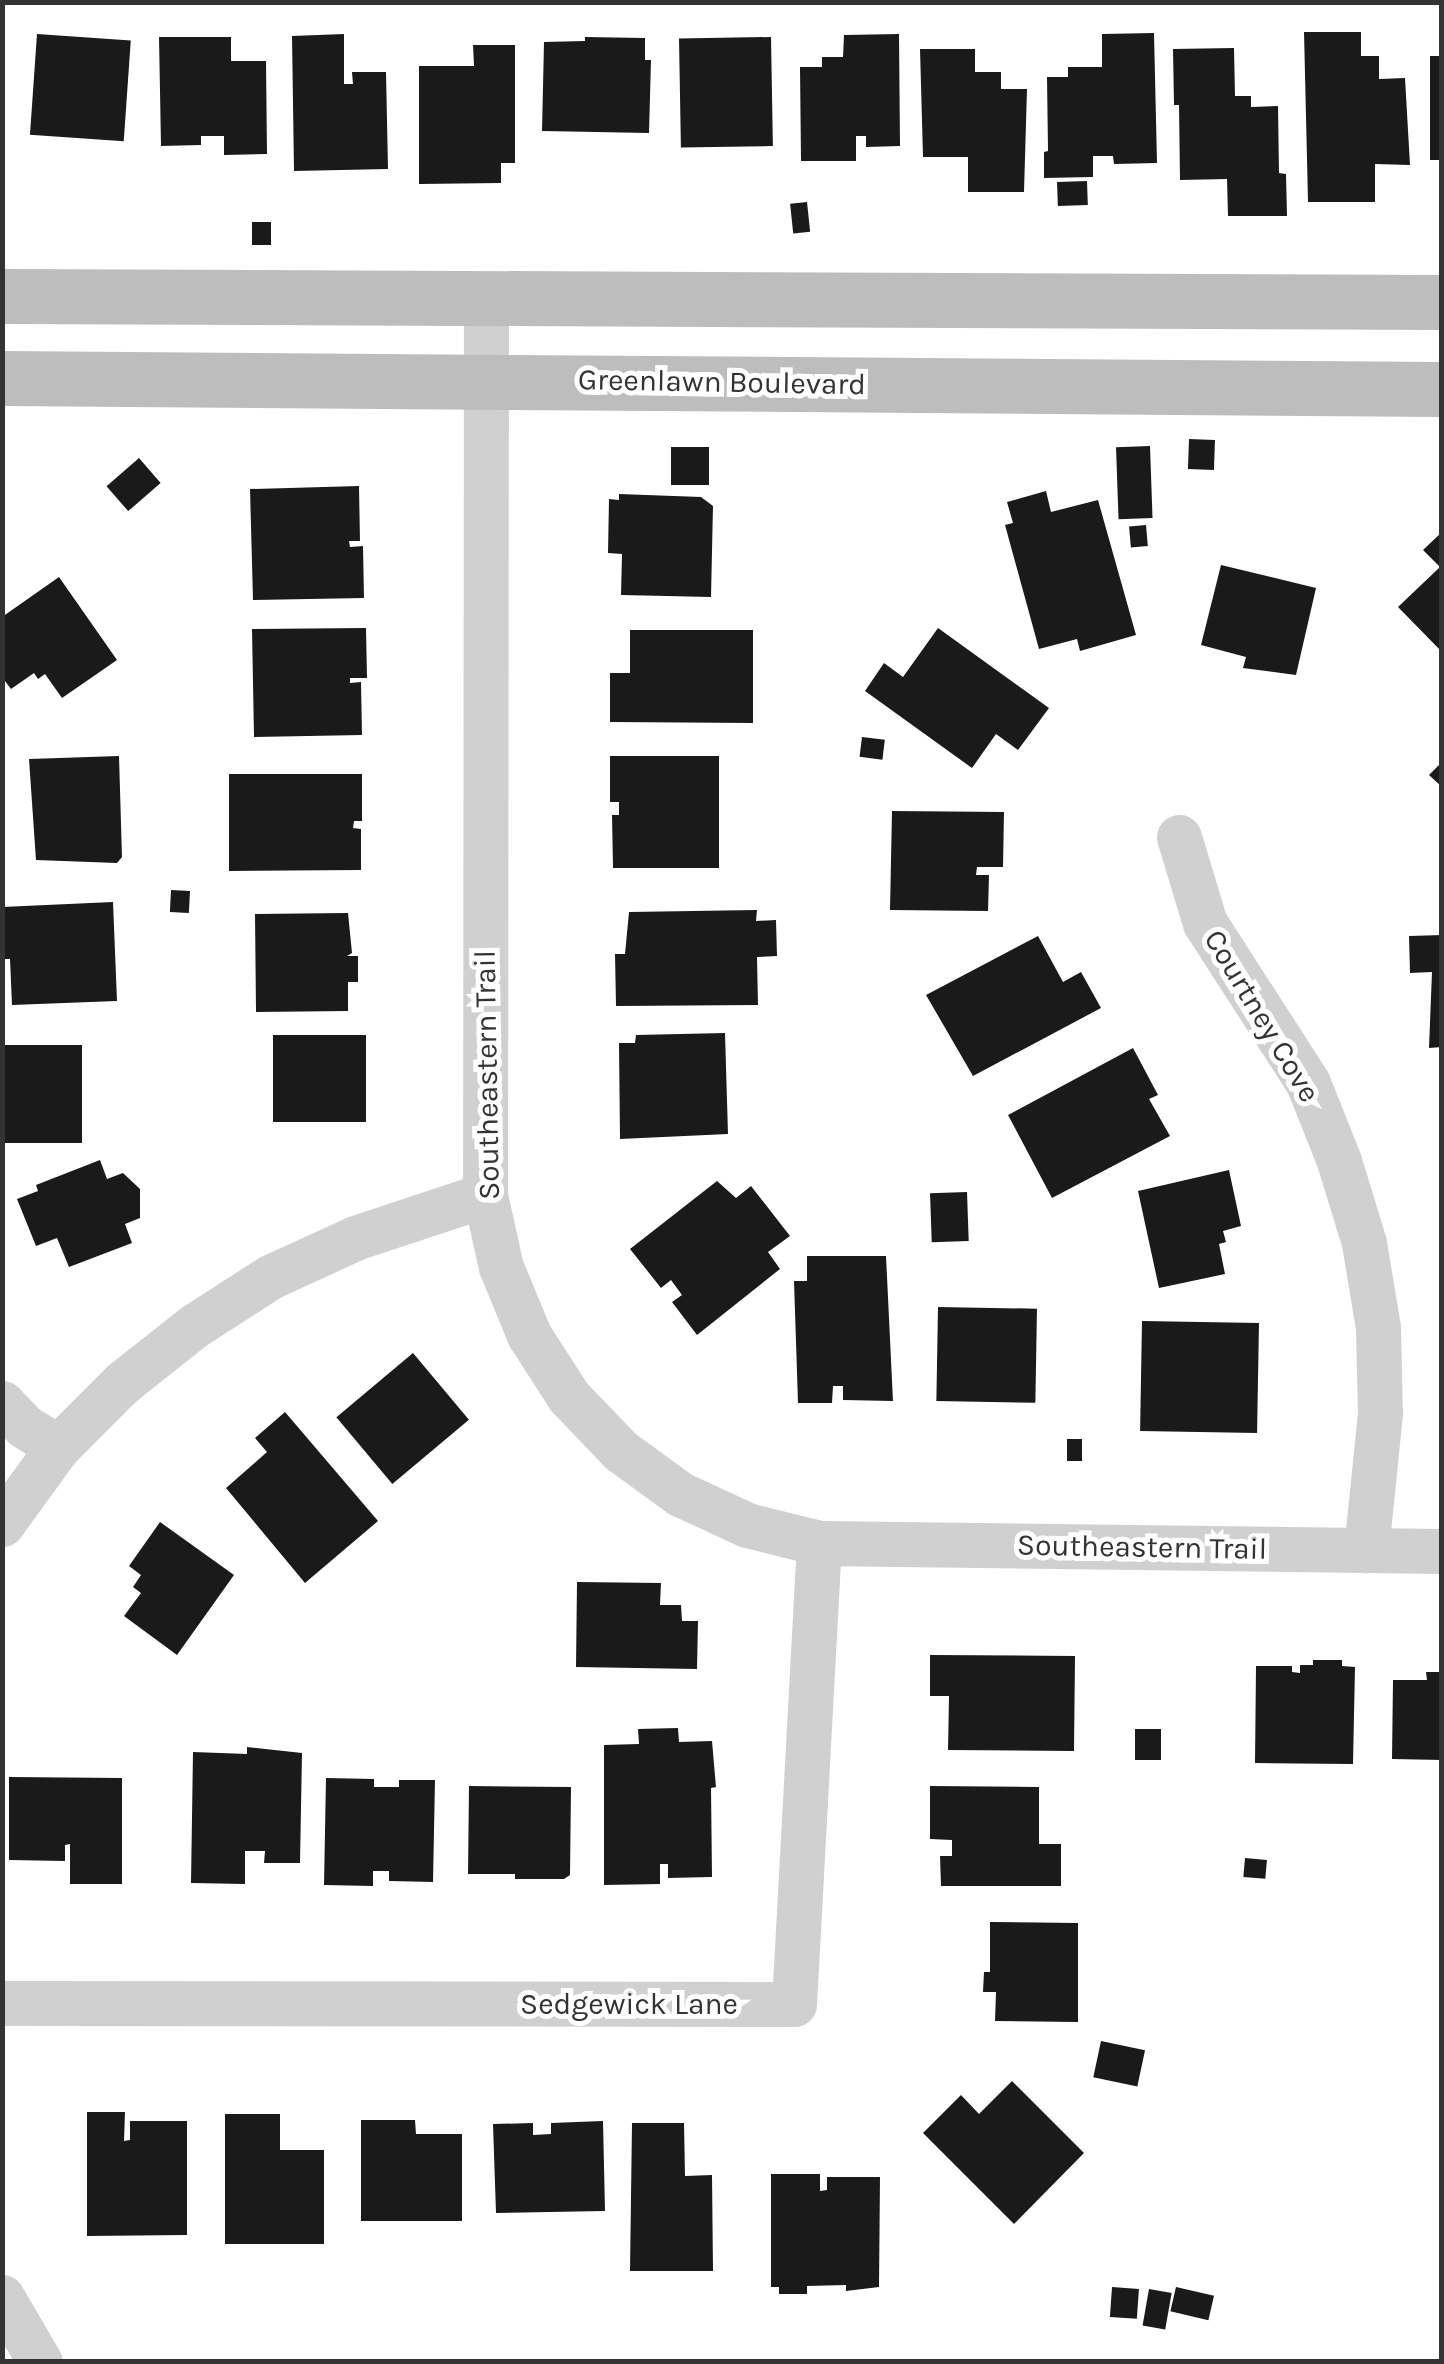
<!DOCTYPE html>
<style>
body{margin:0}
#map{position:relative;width:1444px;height:2364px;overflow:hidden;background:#fff;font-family:Karla,sans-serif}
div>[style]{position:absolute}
.building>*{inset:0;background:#1a1a1a;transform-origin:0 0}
.street>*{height:45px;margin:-22.5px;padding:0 22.5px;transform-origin:22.5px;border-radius:22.5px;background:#d0d0d0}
.secondary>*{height:55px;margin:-27.5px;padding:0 27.5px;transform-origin:27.5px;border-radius:27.5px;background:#bdbdbd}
span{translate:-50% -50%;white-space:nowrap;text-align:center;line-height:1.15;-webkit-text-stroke:10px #fff;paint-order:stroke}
.street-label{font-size:30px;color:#333}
.frame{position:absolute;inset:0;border:5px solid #333;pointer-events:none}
</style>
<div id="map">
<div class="building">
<div style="clip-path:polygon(1304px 32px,1361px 32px,1361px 56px,1379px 56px,1379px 79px,1405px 78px,1410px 165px,1375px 164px,1375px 202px,1308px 202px)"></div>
<div style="clip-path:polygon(1154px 33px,1157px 163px,1114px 164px,1113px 156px,1093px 156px,1093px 177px,1044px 178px,1044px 152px,1048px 151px,1047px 77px,1068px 77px,1068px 67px,1102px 67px,1102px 34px)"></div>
<div style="left:37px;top:34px;width:94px;height:101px;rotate:4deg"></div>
<div style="clip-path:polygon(344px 34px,344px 84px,353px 84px,352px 72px,386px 72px,388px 169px,294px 171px,292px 36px)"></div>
<div style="clip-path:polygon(899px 34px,900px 146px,866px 147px,866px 136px,856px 136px,856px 161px,801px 161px,800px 67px,822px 67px,822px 57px,843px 57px,844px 35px)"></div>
<div style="clip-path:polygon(159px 37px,231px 37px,231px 61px,266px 61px,267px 154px,224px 155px,224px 136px,201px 136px,201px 145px,161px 146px)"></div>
<div style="clip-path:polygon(585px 37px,645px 38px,645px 60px,651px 60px,649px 133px,542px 131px,544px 42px,585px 41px)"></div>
<div style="left:771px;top:37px;width:109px;height:92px;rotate:89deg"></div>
<div style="clip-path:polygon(473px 45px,515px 45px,515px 163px,501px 163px,501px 183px,419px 184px,419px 66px,474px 66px)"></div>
<div style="clip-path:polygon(1234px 48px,1235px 96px,1251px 96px,1251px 107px,1278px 106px,1279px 173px,1286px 174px,1287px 216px,1228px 216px,1227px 179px,1180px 180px,1179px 105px,1174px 105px,1173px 49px)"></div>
<div style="clip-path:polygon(920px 49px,975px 49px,975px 72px,1001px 72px,1001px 89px,1027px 89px,1024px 192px,968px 192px,968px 157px,923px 157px)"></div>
<div style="left:1430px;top:56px;width:12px;height:104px"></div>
<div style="left:1087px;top:181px;width:24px;height:30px;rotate:88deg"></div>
<div style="left:807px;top:202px;width:30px;height:17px;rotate:84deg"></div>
<div style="left:252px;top:222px;width:19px;height:23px"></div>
<div style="left:1189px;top:439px;width:26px;height:30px;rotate:2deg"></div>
<div style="left:1150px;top:446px;width:72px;height:34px;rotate:88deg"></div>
<div style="left:709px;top:447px;width:38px;height:38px;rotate:90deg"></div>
<div style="left:139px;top:458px;width:33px;height:43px;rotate:49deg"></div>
<div style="clip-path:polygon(359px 486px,360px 541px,349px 541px,350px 547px,363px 546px,364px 598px,253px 600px,250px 489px)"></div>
<div style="clip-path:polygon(1046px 491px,1051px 512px,1098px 500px,1136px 635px,1080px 651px,1077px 639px,1039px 649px,1005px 525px,1013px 523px,1007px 502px)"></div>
<div style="clip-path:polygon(619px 494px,701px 497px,713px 506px,711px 597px,621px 595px,622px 554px,608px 553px,609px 499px,619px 500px)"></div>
<div style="left:1146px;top:525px;width:21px;height:17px;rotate:85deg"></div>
<div style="clip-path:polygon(1442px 532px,1442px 652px,1398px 607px,1440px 567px,1423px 550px)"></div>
<div style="clip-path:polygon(1221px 565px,1316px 588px,1296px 675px,1243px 668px,1246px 657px,1201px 645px)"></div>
<div style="clip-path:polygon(59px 577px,117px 660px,62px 698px,45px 674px,38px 679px,34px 673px,11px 689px,2px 677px,2px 617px)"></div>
<div style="clip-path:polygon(366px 628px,367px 678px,350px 678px,350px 683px,361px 682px,362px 735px,254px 737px,252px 629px)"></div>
<div style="clip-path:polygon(938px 628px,1049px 708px,1018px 750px,996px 734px,972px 768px,865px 691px,884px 663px,903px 677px)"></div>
<div style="clip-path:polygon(630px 630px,753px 630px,753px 723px,610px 722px,610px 673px,630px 673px)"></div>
<div style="left:862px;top:737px;width:23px;height:20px;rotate:7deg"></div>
<div style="clip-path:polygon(119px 756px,122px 857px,117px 863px,36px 860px,29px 759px)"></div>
<div style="clip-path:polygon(610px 756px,719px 756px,719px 868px,613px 868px,612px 815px,619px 815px,619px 802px,610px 802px)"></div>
<div style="clip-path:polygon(1442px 762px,1442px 787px,1429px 775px)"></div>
<div style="clip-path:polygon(229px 774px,362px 774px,362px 821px,354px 821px,353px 828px,361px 829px,361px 870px,229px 871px)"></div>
<div style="clip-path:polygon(892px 811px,1004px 812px,1003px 867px,977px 867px,976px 875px,989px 875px,988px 911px,890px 910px)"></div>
<div style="left:190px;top:891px;width:22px;height:19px;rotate:93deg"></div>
<div style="clip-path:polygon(113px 902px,117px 1001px,12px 1005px,10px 959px,2px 959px,2px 907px)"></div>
<div style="clip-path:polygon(757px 910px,756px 921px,776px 920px,777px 956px,757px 957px,758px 1005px,616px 1006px,615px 954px,625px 954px,629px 912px)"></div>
<div style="clip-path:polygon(348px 913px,352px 953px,347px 956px,358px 956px,358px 982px,348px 982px,348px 1011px,256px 1012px,255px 914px)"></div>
<div style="clip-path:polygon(1442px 935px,1442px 1047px,1429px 1048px,1432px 972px,1410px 973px,1409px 936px)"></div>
<div style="clip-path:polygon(1038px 936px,1063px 982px,1081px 972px,1101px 1008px,973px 1076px,926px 995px)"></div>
<div style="clip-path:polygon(725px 1033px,728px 1134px,620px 1139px,619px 1043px,635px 1043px,636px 1035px)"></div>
<div style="left:273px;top:1035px;width:93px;height:87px"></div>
<div style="left:2px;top:1045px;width:80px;height:98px"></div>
<div style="clip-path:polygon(1133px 1048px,1158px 1095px,1149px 1099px,1170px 1136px,1052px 1198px,1008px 1115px)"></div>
<div style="clip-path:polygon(100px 1160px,107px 1179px,123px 1173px,140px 1189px,140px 1218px,125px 1224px,132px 1243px,69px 1267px,57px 1238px,36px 1246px,17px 1199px,38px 1191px,36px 1185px)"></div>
<div style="clip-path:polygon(1229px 1170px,1241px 1226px,1223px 1231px,1226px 1242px,1219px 1244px,1225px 1274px,1159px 1288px,1138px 1191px)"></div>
<div style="clip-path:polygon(717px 1181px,736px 1198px,751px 1186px,790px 1236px,768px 1252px,780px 1269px,697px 1335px,672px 1302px,682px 1295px,671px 1280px,661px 1288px,630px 1249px)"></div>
<div style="left:967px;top:1192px;width:49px;height:37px;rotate:88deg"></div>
<div style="clip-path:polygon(807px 1256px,886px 1256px,893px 1401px,843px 1400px,843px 1386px,833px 1386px,832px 1403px,798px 1403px,794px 1281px,807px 1281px)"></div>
<div style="left:938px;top:1307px;width:99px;height:94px;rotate:1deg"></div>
<div style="left:1142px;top:1321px;width:117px;height:110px;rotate:1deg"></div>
<div style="left:413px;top:1353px;width:87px;height:100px;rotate:50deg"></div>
<div style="clip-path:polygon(285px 1412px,378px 1521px,305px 1583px,226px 1488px,267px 1452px,255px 1438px)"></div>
<div style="left:1067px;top:1439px;width:15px;height:22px"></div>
<div style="clip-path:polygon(160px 1522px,234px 1575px,177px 1655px,124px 1616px,141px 1593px,133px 1587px,141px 1575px,129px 1566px)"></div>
<div style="clip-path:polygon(577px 1582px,661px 1583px,660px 1605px,681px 1605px,682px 1621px,698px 1621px,697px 1669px,576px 1667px)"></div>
<div style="clip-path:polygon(930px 1655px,1075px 1656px,1074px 1751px,948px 1750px,949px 1696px,930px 1696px)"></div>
<div style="clip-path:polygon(1313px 1660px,1342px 1660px,1342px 1666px,1355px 1667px,1353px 1764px,1255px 1763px,1256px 1666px,1292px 1666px,1292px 1672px,1300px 1673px,1300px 1665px,1313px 1665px)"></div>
<div style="clip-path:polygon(1426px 1672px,1442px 1672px,1442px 1760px,1392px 1759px,1393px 1680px,1427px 1680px)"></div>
<div style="clip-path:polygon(678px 1728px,679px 1742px,712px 1741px,716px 1787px,711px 1788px,712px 1877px,668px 1878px,668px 1864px,660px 1864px,660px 1884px,604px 1885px,604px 1745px,639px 1744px,638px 1729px)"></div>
<div style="left:1135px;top:1729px;width:26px;height:31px"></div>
<div style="clip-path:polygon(247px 1747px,302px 1753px,300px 1863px,264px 1863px,265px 1851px,245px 1851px,245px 1884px,191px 1883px,193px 1752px,247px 1754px)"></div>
<div style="clip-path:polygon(9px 1777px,122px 1778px,122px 1884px,70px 1884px,70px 1844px,65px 1845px,65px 1861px,9px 1860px)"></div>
<div style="clip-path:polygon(326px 1778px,374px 1779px,374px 1787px,399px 1787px,399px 1780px,435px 1780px,433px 1882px,389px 1881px,389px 1871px,373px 1871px,373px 1886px,324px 1885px)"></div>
<div style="clip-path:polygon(469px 1786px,571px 1787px,570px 1875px,564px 1879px,515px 1879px,515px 1874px,468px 1874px)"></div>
<div style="clip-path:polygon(930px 1786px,1039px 1787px,1039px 1844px,1061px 1844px,1061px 1886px,941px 1886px,940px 1856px,952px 1856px,952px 1840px,930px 1839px)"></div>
<div style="left:1245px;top:1858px;width:22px;height:19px;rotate:5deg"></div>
<div style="clip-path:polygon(990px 1922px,1078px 1923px,1078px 2022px,995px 2021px,996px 1992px,983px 1992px,984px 1972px,990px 1972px)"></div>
<div style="left:1101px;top:2041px;width:45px;height:37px;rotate:12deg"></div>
<div style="clip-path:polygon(1012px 2081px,1084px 2153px,1014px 2224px,923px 2133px,961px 2095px,979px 2114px)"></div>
<div style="clip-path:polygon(87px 2112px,125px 2112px,124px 2141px,130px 2140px,130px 2121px,187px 2121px,187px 2235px,87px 2236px)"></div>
<div style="clip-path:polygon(225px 2114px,280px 2114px,280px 2150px,324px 2150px,324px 2244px,225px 2244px)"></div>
<div style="clip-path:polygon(361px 2120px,415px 2120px,416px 2134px,462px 2134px,462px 2221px,361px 2221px)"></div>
<div style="clip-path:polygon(603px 2121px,605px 2211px,496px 2213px,493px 2124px,533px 2123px,533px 2135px,551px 2134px,551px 2123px)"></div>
<div style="clip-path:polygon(632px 2123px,684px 2123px,685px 2176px,712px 2175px,713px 2271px,630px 2271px)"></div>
<div style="clip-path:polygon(771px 2174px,820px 2174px,820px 2191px,827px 2190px,827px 2177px,880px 2177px,879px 2287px,846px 2291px,846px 2285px,807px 2286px,807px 2294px,779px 2294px,779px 2287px,771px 2287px)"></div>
<div style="left:1112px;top:2287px;width:27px;height:30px;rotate:4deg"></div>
<div style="left:1176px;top:2287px;width:39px;height:25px;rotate:13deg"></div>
<div style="left:1149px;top:2289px;width:23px;height:37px;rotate:10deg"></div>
</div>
<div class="street">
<div style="left:486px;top:295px;width:900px;rotate:90.06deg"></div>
<div style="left:485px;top:1195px;width:74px;rotate:77.5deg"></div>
<div style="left:501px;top:1267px;width:74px;rotate:67.6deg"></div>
<div style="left:529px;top:1335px;width:74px;rotate:57.2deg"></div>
<div style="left:569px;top:1397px;width:75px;rotate:46.1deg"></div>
<div style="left:621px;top:1451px;width:73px;rotate:36.1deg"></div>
<div style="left:680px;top:1494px;width:74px;rotate:24.8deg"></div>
<div style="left:747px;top:1525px;width:74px;rotate:14deg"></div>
<div style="left:819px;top:1543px;width:623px;rotate:0.74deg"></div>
<div style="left:1179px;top:837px;width:90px;rotate:73.2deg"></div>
<div style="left:1205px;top:923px;width:190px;rotate:57.2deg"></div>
<div style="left:1308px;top:1083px;width:84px;rotate:68.3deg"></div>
<div style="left:1339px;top:1161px;width:86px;rotate:73deg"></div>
<div style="left:1364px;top:1243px;width:86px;rotate:80.6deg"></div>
<div style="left:1378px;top:1328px;width:85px;rotate:88.7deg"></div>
<div style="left:1380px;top:1413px;width:138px;rotate:95.8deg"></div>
<div style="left:2px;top:1403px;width:32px;rotate:46deg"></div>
<div style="left:24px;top:1426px;width:40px;rotate:32deg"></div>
<div style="left:2px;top:1524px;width:95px;rotate:-54deg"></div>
<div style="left:58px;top:1447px;width:91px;rotate:-45deg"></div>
<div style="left:122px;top:1383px;width:92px;rotate:-38.4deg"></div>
<div style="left:194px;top:1326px;width:90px;rotate:-32.8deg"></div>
<div style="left:270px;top:1277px;width:94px;rotate:-24.6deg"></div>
<div style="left:355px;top:1238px;width:137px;rotate:-18.3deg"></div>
<div style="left:2px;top:2003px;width:792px;rotate:0.07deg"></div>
<div style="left:794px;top:2004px;width:462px;rotate:-86.9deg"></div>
<div style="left:2px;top:2297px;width:75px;rotate:59.7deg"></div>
</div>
<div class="secondary">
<div style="left:2px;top:296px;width:1440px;rotate:0.24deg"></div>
<div style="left:2px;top:378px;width:1440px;rotate:0.44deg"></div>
</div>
<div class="street-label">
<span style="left:722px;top:382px;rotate:1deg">Greenlawn Boulevard</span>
<span style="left:1262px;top:1016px;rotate:59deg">Courtney Cove</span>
<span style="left:487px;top:1075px;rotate:-91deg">Southeastern Trail</span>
<span style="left:1142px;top:1547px;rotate:1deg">Southeastern Trail</span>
<span style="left:629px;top:2004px">Sedgewick Lane</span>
</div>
<div class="frame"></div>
</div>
